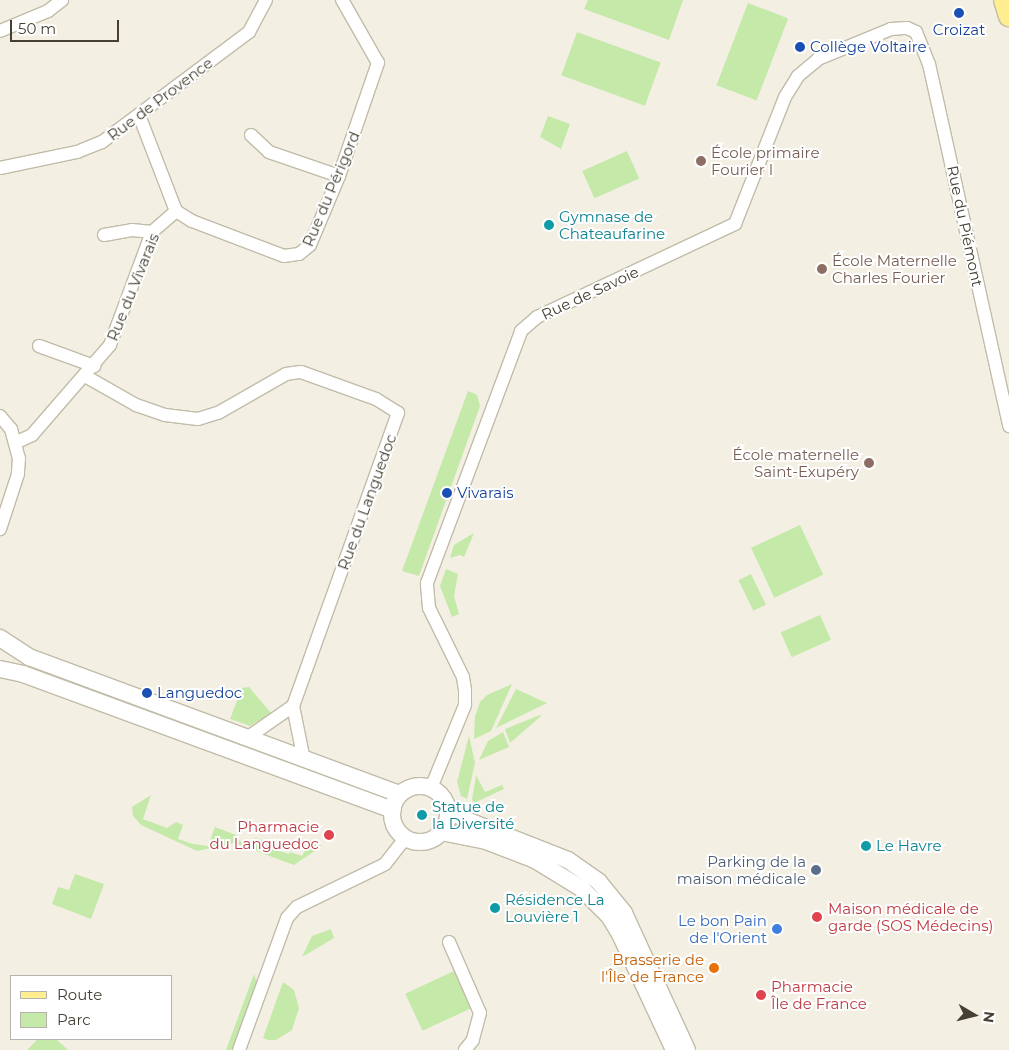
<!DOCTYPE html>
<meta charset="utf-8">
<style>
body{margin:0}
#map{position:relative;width:1009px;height:1050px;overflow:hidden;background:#f3f0e3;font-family:Montserrat,sans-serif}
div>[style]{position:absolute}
.green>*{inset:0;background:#c4e9a9;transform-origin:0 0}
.roads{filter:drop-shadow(1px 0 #c1bca8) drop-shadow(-1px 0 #c1bca8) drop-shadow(0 1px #c1bca8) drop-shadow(0 -1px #c1bca8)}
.minor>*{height:12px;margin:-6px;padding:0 6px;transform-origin:6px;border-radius:6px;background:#fff}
.tertiary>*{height:16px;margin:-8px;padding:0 8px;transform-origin:8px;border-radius:8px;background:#fff}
.tertiary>.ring{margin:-8px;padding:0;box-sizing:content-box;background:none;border:16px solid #fff;border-radius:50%}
.primary>*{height:20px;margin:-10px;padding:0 10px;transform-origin:10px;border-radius:10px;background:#ffee90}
.dots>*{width:14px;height:14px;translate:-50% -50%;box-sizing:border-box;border:2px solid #fff;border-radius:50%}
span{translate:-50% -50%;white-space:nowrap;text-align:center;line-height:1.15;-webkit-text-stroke:4px #fff;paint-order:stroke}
.transit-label{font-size:15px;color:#164399}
.left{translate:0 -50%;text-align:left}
.street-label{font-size:15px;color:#454033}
.education-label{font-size:15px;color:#785e54}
.right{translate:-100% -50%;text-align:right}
.culture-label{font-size:15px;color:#0d838f}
.health-label{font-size:15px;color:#be3a42}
.service-label{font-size:15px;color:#4e5e75}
.shop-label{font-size:15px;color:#366cbe}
.food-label{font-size:15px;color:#c56008}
.legend{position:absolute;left:10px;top:975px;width:162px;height:65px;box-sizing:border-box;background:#fff;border:1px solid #b5b3ad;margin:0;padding:6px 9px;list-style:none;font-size:15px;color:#454033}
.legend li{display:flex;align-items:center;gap:10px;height:25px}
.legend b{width:25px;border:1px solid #b5b3ad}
.north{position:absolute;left:949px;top:990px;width:50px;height:50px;-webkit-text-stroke:4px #fff;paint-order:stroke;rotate:98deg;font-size:14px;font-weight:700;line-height:20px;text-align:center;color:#454033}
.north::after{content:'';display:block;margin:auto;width:18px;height:22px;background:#454033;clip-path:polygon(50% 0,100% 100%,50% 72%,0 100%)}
.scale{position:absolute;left:10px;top:20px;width:109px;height:22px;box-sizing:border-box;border:2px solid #454033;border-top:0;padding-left:6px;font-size:15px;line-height:18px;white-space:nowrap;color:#454033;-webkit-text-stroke:4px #fff;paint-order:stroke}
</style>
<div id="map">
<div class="green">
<div style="clip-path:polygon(588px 0,683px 0,669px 40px,584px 9px)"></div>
<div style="left:748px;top:3px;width:43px;height:88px;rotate:21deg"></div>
<div style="left:577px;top:32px;width:89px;height:46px;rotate:20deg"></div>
<div style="clip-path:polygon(548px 116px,570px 124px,561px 149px,540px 137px)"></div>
<div style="left:627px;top:151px;width:30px;height:49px;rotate:66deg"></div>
<div style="clip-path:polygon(468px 391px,477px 395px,480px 406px,419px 576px,402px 571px)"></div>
<div style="left:800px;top:525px;width:55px;height:54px;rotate:65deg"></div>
<div style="clip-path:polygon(474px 533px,464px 557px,460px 555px,450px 558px,454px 545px)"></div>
<div style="clip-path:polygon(446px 569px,458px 574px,454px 596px,459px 614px,452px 617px,440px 586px)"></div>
<div style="left:751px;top:574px;width:34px;height:14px;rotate:64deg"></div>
<div style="left:820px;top:615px;width:27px;height:43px;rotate:66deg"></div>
<div style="clip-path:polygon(512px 684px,491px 731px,474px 739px,475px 716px,480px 702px,487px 695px)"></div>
<div style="clip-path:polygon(249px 687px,271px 713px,250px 726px,230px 719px,242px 688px)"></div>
<div style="clip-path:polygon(516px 689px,547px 703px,496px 728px)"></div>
<div style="clip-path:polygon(540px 715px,541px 716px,510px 743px,505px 729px)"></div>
<div style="clip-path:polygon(503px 732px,509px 747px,479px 760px,488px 741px)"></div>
<div style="clip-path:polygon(469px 736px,475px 763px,467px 799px,461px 796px,457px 782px)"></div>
<div style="clip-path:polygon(476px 775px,485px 792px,502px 785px,504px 789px,474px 803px,472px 800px)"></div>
<div style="clip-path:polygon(151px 795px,143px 819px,167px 828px,176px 822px,183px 825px,178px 839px,193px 844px,208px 846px,215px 827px,236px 835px,235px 839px,250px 844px,255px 838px,262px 840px,261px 845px,289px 854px,290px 852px,302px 856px,311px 840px,322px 846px,294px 865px,234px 843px,197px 851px,141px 825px,133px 816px,132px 807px)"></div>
<div style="clip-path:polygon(75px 874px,104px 884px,91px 919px,52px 904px,58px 887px,69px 890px)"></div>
<div style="clip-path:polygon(331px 929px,334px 938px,302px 957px,312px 936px)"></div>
<div style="left:456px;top:970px;width:41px;height:56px;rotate:65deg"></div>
<div style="clip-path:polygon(254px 974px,257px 983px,232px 1050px,226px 1050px)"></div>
<div style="clip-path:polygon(283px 982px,294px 990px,299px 1008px,292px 1030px,276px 1040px,268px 1040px,263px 1038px)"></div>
<div style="clip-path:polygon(38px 1039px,56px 1039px,68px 1050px,27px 1050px)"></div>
</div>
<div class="roads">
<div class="minor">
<div style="left:0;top:31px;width:52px;rotate:-22.6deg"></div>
<div style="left:48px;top:11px;width:18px;rotate:-38deg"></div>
<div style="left:251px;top:135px;width:25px;rotate:43deg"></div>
<div style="left:269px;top:152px;width:74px;rotate:18.9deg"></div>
<div style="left:0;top:168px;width:79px;rotate:-11.7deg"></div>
<div style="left:77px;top:152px;width:27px;rotate:-22deg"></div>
<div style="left:102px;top:142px;width:184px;rotate:-36.8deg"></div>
<div style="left:249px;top:32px;width:36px;rotate:-62deg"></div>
<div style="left:176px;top:211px;width:19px;rotate:32deg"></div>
<div style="left:192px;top:221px;width:98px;rotate:20.8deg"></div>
<div style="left:284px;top:256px;width:15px;rotate:-8deg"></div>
<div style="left:299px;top:254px;width:14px;rotate:-39deg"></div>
<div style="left:310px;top:245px;width:75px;rotate:-67.2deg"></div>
<div style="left:339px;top:176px;width:120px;rotate:-71deg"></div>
<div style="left:378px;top:63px;width:73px;rotate:-119.7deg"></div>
<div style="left:104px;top:235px;width:28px;rotate:-10deg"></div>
<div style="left:132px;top:230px;width:20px;rotate:6deg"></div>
<div style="left:39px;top:346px;width:59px;rotate:20deg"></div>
<div style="left:85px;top:376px;width:59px;rotate:29.6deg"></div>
<div style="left:136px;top:405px;width:31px;rotate:19deg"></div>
<div style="left:165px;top:415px;width:33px;rotate:7deg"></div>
<div style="left:198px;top:419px;width:21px;rotate:-17deg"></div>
<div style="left:218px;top:413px;width:78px;rotate:-29.8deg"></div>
<div style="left:286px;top:374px;width:15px;rotate:-8deg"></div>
<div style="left:301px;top:372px;width:80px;rotate:19.8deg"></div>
<div style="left:376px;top:399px;width:26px;rotate:32deg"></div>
<div style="left:398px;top:413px;width:311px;rotate:109.7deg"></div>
<div style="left:0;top:416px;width:17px;rotate:50deg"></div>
<div style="left:11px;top:429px;width:30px;rotate:75deg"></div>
<div style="left:19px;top:458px;width:16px;rotate:94deg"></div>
<div style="left:18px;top:474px;width:58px;rotate:108.1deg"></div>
<div style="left:17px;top:442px;width:17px;rotate:-25deg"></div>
<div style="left:32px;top:435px;width:119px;rotate:-49.1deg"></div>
<div style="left:110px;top:345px;width:121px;rotate:-69.6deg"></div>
<div style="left:152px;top:232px;width:32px;rotate:-41deg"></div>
<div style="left:176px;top:211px;width:103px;rotate:-111.1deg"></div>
<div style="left:247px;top:738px;width:56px;rotate:-34.8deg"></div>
<div style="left:293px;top:706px;width:55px;rotate:78.5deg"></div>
<div style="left:431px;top:788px;width:90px;rotate:-67.7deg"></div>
<div style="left:465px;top:705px;width:15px;rotate:-90deg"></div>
<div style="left:465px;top:690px;width:13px;rotate:-99deg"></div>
<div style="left:463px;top:677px;width:77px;rotate:-116.2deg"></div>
<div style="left:429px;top:608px;width:25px;rotate:-95deg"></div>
<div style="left:427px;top:583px;width:269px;rotate:-69.5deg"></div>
<div style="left:521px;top:331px;width:21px;rotate:-41deg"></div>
<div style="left:537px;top:317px;width:219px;rotate:-25.2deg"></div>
<div style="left:735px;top:224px;width:136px;rotate:-68.5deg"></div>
<div style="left:785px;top:97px;width:25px;rotate:-58deg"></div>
<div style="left:798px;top:76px;width:26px;rotate:-40deg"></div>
<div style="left:818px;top:59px;width:79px;rotate:-22.3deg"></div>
<div style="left:891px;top:29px;width:16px;rotate:-4deg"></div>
<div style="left:907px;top:28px;width:10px;rotate:24deg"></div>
<div style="left:916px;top:32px;width:35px;rotate:68deg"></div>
<div style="left:929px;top:64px;width:371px;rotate:77.5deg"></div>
<div style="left:449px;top:942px;width:77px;rotate:66.4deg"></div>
<div style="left:480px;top:1013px;width:28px;rotate:105deg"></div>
<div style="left:473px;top:1040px;width:13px;rotate:129deg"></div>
<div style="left:239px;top:1050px;width:140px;rotate:-70deg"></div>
<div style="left:287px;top:918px;width:15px;rotate:-48deg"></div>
<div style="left:297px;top:907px;width:98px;rotate:-26deg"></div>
<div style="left:385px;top:864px;width:34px;rotate:-52deg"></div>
</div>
<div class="tertiary">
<div style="left:0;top:638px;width:35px;rotate:33deg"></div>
<div style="left:29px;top:657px;width:395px;rotate:20.3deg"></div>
<div style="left:0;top:669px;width:24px;rotate:12deg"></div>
<div style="left:23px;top:674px;width:394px;rotate:20.2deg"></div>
<div class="ring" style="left:392px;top:786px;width:40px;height:40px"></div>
<div style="left:448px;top:809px;width:21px;rotate:31deg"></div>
<div style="left:466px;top:820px;width:110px;rotate:21.4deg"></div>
<div style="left:568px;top:860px;width:38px;rotate:35deg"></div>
<div style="left:599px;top:882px;width:40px;rotate:51deg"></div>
<div style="left:624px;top:913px;width:151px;rotate:65.3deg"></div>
<div style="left:441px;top:832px;width:46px;rotate:11.3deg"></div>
<div style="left:486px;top:841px;width:53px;rotate:21.2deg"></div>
<div style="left:535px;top:860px;width:54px;rotate:31.3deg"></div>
<div style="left:581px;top:888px;width:40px;rotate:45deg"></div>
<div style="left:609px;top:916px;width:21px;rotate:59deg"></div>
<div style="left:620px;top:934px;width:128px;rotate:65deg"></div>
</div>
<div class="primary">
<div style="left:1004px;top:0;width:17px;rotate:73deg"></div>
</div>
</div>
<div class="dots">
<div style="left:959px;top:13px;background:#1a4fb4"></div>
<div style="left:800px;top:47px;background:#1a4fb4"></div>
<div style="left:701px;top:161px;background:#8d6e63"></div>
<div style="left:549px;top:225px;background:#0f9aa8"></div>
<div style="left:822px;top:269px;background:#8d6e63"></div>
<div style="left:869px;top:463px;background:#8d6e63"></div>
<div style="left:447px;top:493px;background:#1a4fb4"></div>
<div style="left:147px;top:693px;background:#1a4fb4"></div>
<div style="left:422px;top:815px;background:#0f9aa8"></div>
<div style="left:329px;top:835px;background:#e0444e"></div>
<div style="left:866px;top:846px;background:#0f9aa8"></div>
<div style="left:816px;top:870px;background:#5c6f8a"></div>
<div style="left:495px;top:908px;background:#0f9aa8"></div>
<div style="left:817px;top:917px;background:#e0444e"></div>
<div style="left:777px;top:929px;background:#3f7fe0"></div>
<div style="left:714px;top:968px;background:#e8710a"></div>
<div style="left:761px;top:995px;background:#e0444e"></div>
</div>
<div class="transit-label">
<span style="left:959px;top:30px">Croizat</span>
<span class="left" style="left:810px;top:47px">Collège Voltaire</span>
<span class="left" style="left:457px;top:493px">Vivarais</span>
<span class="left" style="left:157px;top:693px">Languedoc</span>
</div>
<div class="street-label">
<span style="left:160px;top:99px;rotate:-37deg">Rue de Provence</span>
<span style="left:331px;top:189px;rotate:-67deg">Rue du Périgord</span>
<span style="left:965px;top:226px;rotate:78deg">Rue du Piémont</span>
<span style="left:133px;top:287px;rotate:-68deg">Rue du Vivarais</span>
<span style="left:590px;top:293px;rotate:-25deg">Rue de Savoie</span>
<span style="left:367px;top:502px;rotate:-70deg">Rue du Languedoc</span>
</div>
<div class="education-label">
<span class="left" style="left:711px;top:161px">École primaire<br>Fourier I</span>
<span class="left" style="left:832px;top:269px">École Maternelle<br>Charles Fourier</span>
<span class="right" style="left:859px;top:463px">École maternelle<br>Saint-Exupéry</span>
</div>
<div class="culture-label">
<span class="left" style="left:559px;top:225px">Gymnase de<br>Chateaufarine</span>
<span class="left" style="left:432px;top:815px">Statue de<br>la Diversité</span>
<span class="left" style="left:876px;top:846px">Le Havre</span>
<span class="left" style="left:505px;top:908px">Résidence La<br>Louvière 1</span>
</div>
<div class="health-label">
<span class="right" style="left:319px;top:835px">Pharmacie<br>du Languedoc</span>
<span class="left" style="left:828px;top:917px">Maison médicale de<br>garde (SOS Médecins)</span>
<span class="left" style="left:771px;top:995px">Pharmacie<br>Île de France</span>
</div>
<div class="service-label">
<span class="right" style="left:806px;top:870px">Parking de la<br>maison médicale</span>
</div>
<div class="shop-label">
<span class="right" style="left:767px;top:929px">Le bon Pain<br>de l'Orient</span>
</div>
<div class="food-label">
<span class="right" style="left:704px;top:968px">Brasserie de<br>l'Île de France</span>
</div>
<ul class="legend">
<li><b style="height:6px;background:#ffee90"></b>Route</li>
<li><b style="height:14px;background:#c4e9a9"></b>Parc</li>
</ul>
<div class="north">N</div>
<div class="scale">50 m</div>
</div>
